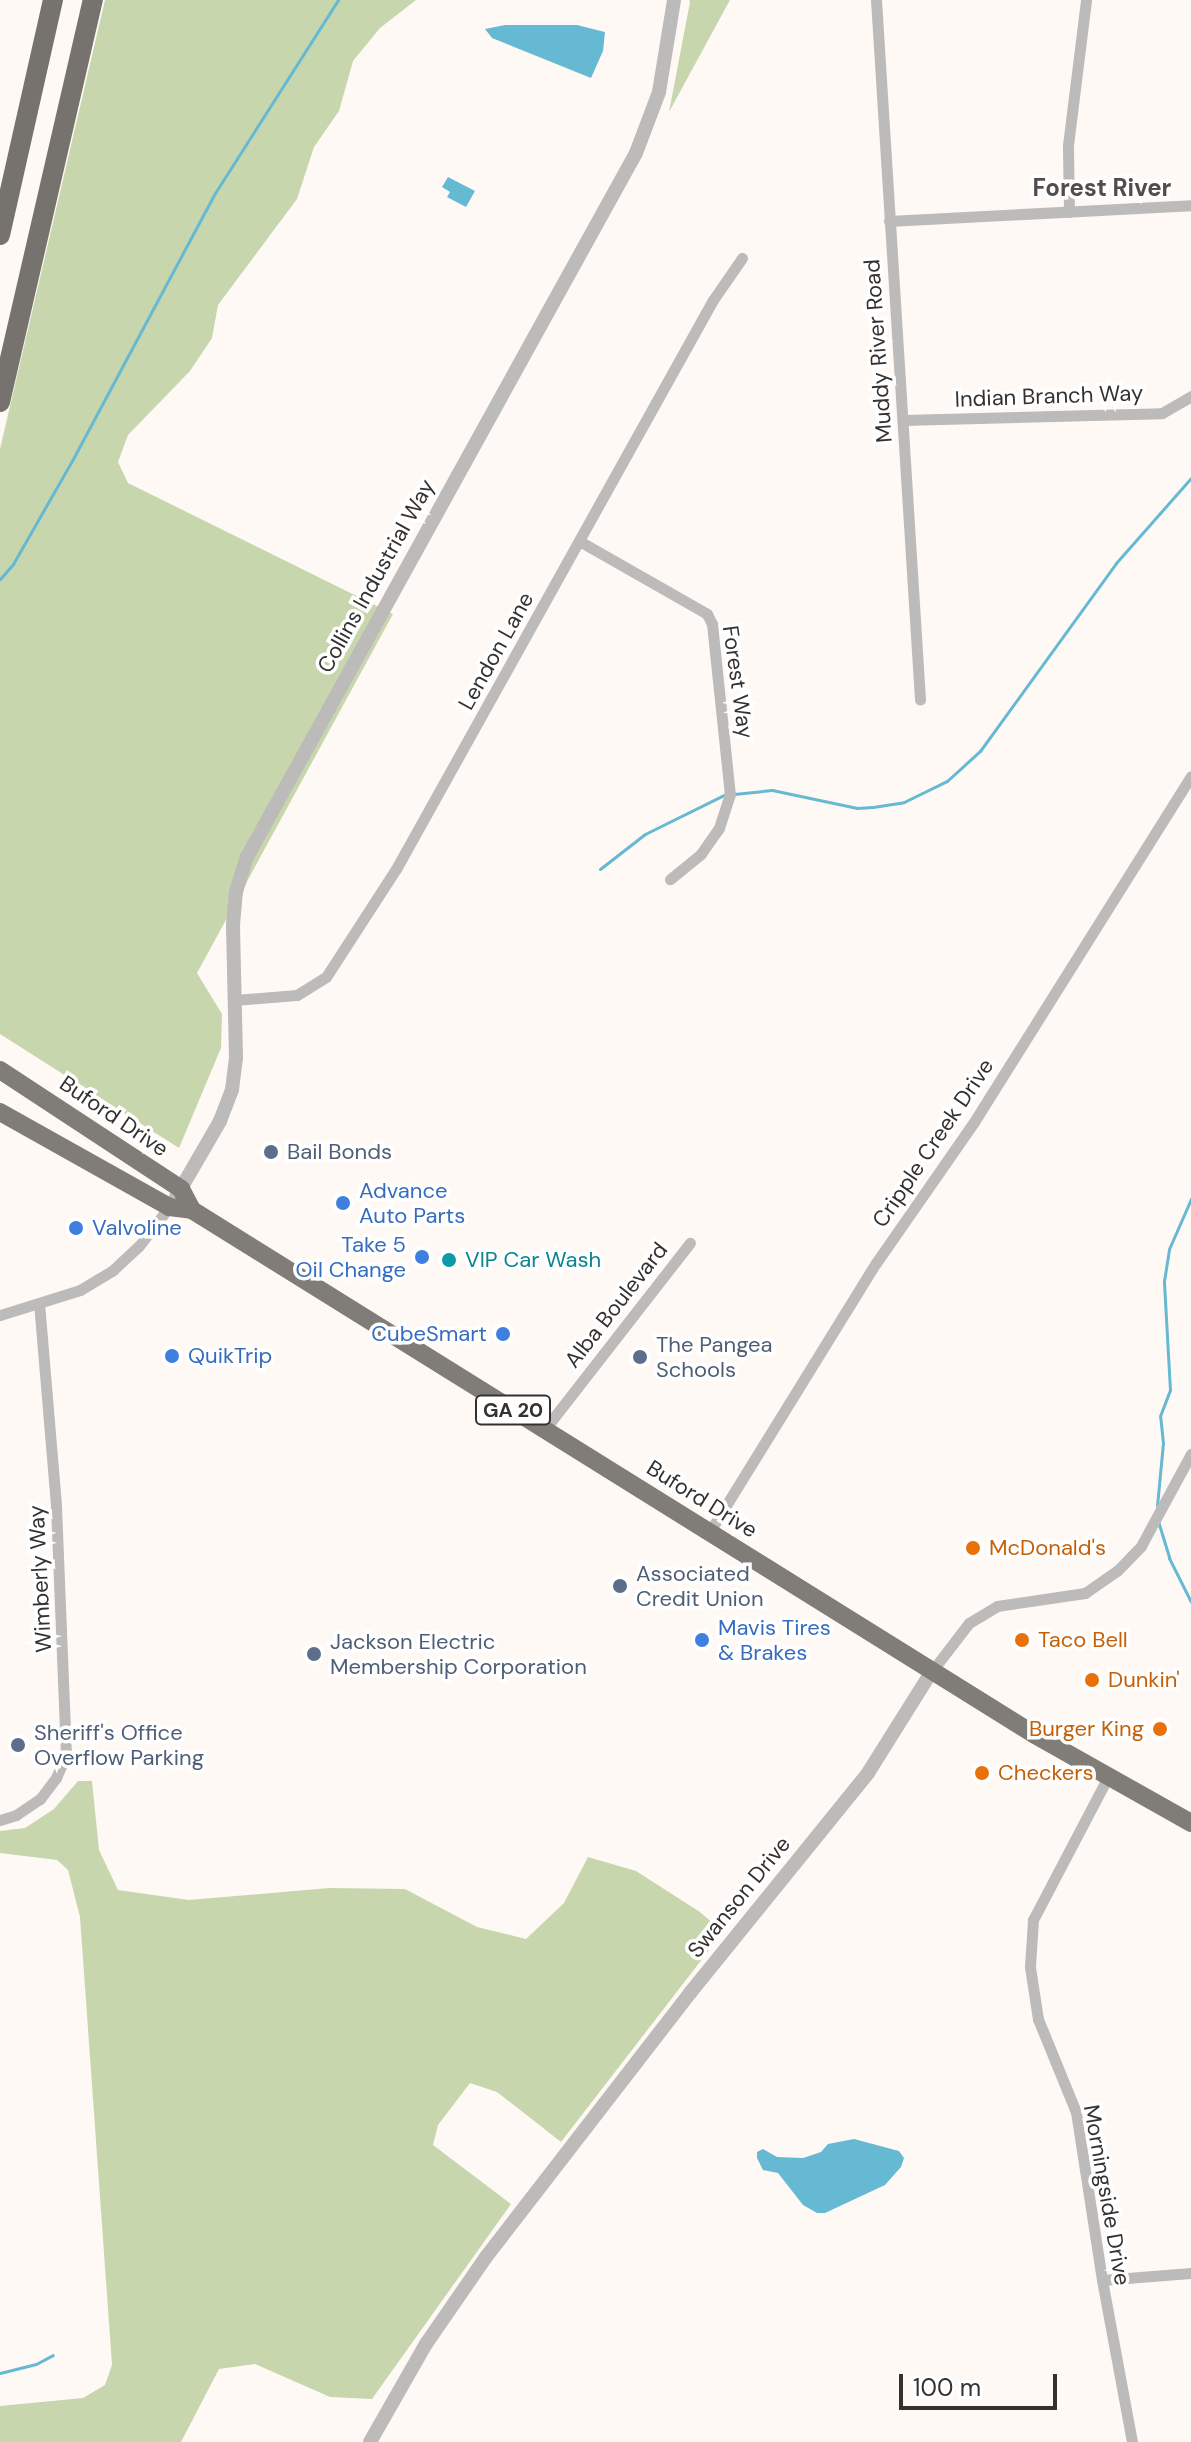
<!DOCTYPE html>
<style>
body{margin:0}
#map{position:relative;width:1191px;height:2442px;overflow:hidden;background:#fff9f6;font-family:"DM Sans",sans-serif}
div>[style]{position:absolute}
.green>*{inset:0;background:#c8d6ad}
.water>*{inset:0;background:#66b9d2}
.stream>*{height:3px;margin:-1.5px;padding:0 1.5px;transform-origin:1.5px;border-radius:1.5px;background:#66b9d2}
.minor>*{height:11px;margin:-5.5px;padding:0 5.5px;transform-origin:5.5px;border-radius:5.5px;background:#bcbbb9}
.tertiary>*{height:14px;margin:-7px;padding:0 7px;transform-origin:7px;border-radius:7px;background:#bcbbb9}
.trunk>*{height:18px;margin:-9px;padding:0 9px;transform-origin:9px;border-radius:9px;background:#807c78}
.motorway>*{height:20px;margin:-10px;padding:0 10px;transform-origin:10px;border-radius:10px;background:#76726e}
.dots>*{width:22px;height:22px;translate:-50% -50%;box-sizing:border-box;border:4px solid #fff;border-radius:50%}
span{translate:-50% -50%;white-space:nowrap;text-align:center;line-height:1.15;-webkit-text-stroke:7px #fff;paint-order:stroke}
.shield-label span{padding:2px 6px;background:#fff;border:2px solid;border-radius:6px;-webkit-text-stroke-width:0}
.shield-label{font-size:20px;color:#343231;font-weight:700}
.street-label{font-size:22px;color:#343231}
.service-label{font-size:22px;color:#4e5e75}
.left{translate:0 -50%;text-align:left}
.shop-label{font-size:22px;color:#366cbe}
.right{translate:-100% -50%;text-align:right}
.culture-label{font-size:22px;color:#0d838f}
.food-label{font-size:22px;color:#c56008}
.neighbourhood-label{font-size:24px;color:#524d4b;font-weight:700}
.scale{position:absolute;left:899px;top:2374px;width:158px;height:36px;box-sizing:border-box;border:4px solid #343231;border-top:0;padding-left:10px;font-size:24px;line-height:28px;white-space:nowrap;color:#343231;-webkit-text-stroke:6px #fff;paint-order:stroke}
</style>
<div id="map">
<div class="green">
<div style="clip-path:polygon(105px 0,416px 0,380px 28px,353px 61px,339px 111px,314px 147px,297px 199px,218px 305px,212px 338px,190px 371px,128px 435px,118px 462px,128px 483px,393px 614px,197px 973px,222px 1014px,221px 1048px,179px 1148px,0 1034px,0 449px)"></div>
<div style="clip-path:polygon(689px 0,730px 0,669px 112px,690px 2px)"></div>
<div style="clip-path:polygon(78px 1781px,92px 1781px,99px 1850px,118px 1890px,189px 1900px,329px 1888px,405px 1889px,477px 1927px,526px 1939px,564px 1903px,588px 1857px,636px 1871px,700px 1912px,723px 1932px,561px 2142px,497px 2092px,470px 2083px,438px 2125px,433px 2145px,511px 2204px,372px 2399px,330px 2397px,255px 2364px,219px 2369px,181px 2442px,0 2442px,0 2406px,83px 2398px,105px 2385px,112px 2365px,80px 1917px,68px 1870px,57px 1860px,0 1853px,0 1831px,25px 1828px,54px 1809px)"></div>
</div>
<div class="water">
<div style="clip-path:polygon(505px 25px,577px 25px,605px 32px,603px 51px,591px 78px,492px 38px,485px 29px)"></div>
<div style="clip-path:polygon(448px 177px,475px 191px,466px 207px,447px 197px,450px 192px,442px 187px)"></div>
<div style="clip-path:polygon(854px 2139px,899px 2151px,904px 2158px,901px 2167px,885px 2185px,825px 2213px,817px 2213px,803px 2205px,778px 2173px,763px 2170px,757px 2158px,757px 2152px,763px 2149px,777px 2157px,803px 2158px,821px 2152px,828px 2144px)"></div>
</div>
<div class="stream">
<div style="left:0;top:579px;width:20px;rotate:-49deg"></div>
<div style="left:13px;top:564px;width:123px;rotate:-60.3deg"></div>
<div style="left:74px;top:457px;width:299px;rotate:-61.9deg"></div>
<div style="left:215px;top:193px;width:229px;rotate:-57.5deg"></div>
<div style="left:734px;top:794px;width:38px;rotate:-6deg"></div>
<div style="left:772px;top:790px;width:87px;rotate:12deg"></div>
<div style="left:857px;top:808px;width:16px;rotate:-4deg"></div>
<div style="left:873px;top:807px;width:31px;rotate:-9deg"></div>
<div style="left:904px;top:802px;width:48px;rotate:-26deg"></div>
<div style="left:947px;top:781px;width:45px;rotate:-42.3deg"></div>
<div style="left:980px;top:751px;width:232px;rotate:-54.1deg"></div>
<div style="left:1116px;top:563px;width:113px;rotate:-48.6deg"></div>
<div style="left:600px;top:869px;width:57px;rotate:-37.9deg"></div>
<div style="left:645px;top:834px;width:90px;rotate:-26.3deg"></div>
<div style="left:1157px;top:1506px;width:63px;rotate:-84.6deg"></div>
<div style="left:1163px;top:1443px;width:27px;rotate:-96deg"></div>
<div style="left:1160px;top:1416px;width:28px;rotate:-69deg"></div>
<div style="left:1170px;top:1390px;width:109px;rotate:-93.2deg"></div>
<div style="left:1164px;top:1281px;width:32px;rotate:-81deg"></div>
<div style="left:1169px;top:1249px;width:55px;rotate:-66.3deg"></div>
<div style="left:1158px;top:1521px;width:39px;rotate:73deg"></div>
<div style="left:1169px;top:1558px;width:49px;rotate:63.4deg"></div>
<div style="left:0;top:2373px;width:37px;rotate:-14deg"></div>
<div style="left:36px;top:2364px;width:19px;rotate:-28deg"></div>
</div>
<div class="minor">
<div style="left:876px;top:0;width:701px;rotate:86.4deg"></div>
<div style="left:1069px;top:212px;width:67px;rotate:-90.9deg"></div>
<div style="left:1068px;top:145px;width:146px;rotate:-82.9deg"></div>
<div style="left:889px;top:221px;width:302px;rotate:-3deg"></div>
<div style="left:903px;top:420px;width:259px;rotate:-1.5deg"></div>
<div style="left:1162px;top:413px;width:34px;rotate:-30deg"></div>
<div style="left:581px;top:542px;width:145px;rotate:29.7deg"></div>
<div style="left:707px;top:614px;width:11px;rotate:63deg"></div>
<div style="left:712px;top:624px;width:171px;rotate:84deg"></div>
<div style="left:730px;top:794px;width:36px;rotate:108deg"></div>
<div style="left:719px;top:828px;width:32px;rotate:125deg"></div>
<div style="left:701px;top:854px;width:40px;rotate:141deg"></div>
<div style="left:235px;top:1000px;width:62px;rotate:-4.6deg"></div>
<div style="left:297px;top:995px;width:34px;rotate:-32deg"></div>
<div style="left:326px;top:977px;width:129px;rotate:-57.1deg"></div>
<div style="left:396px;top:869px;width:651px;rotate:-60.88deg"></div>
<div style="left:713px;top:300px;width:51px;rotate:-55.4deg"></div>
<div style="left:0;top:1315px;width:84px;rotate:-17.4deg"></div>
<div style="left:80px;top:1290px;width:39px;rotate:-31deg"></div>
<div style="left:113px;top:1270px;width:35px;rotate:-43deg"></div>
<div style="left:139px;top:1246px;width:49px;rotate:-52.4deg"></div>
<div style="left:545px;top:1429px;width:236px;rotate:-52.1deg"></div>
<div style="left:709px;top:1533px;width:317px;rotate:-58.3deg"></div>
<div style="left:876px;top:1263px;width:172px;rotate:-55.2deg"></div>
<div style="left:974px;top:1122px;width:408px;rotate:-57.9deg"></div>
<div style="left:932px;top:1671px;width:61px;rotate:-52.4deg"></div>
<div style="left:969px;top:1623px;width:33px;rotate:-31deg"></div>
<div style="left:997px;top:1606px;width:89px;rotate:-8.4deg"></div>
<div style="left:1085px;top:1593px;width:39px;rotate:-35deg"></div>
<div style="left:1117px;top:1571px;width:35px;rotate:-46deg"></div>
<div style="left:1141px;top:1546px;width:105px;rotate:-61.5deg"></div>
<div style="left:1109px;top:1775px;width:164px;rotate:117.7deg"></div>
<div style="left:1033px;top:1920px;width:47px;rotate:93.7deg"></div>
<div style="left:1030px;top:1967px;width:53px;rotate:81.3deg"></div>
<div style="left:1038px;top:2019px;width:100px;rotate:67.8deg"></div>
<div style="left:1076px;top:2112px;width:170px;rotate:81.2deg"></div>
<div style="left:1102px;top:2280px;width:165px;rotate:79.5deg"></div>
<div style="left:0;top:1820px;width:17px;rotate:-17deg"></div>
<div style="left:16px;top:1815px;width:29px;rotate:-34deg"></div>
<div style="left:40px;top:1799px;width:26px;rotate:-53deg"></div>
<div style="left:56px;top:1778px;width:25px;rotate:-67deg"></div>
<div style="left:66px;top:1755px;width:250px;rotate:-92.3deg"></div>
<div style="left:56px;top:1505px;width:202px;rotate:-94.8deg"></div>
<div style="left:1102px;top:2280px;width:89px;rotate:-4.5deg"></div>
</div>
<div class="tertiary">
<div style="left:176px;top:1197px;width:88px;rotate:-59.9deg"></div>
<div style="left:220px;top:1121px;width:33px;rotate:-69deg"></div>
<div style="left:232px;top:1090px;width:32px;rotate:-83deg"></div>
<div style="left:236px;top:1058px;width:133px;rotate:-91.3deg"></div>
<div style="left:233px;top:925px;width:33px;rotate:-85deg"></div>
<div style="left:236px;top:892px;width:37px;rotate:-73deg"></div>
<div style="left:247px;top:857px;width:804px;rotate:-61.08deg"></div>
<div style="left:636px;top:153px;width:65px;rotate:-69.3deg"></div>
<div style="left:659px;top:92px;width:93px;rotate:-80.7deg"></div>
<div style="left:370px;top:2442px;width:113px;rotate:-60.3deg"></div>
<div style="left:426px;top:2344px;width:106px;rotate:-55.4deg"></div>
<div style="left:486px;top:2257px;width:334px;rotate:-52.3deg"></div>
<div style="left:690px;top:1993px;width:283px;rotate:-51deg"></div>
<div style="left:868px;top:1773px;width:120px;rotate:-57.9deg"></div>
</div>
<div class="trunk">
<div style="left:0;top:1070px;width:217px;rotate:33.3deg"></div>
<div style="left:181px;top:1189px;width:24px;rotate:62deg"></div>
<div style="left:0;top:1112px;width:194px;rotate:29.3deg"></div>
<div style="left:169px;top:1207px;width:23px;rotate:7deg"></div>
<div style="left:192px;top:1210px;width:993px;rotate:31.91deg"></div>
<div style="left:1035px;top:1735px;width:179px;rotate:29.4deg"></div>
</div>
<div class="motorway">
<div style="left:0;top:235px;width:241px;rotate:-77.3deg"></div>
<div style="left:0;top:402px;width:413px;rotate:-77deg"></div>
</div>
<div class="dots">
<div style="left:271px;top:1152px;background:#5c6f8a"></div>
<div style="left:343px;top:1203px;background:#3f7fe0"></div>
<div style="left:76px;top:1228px;background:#3f7fe0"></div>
<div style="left:422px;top:1257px;background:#3f7fe0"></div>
<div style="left:449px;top:1260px;background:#0f9aa8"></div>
<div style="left:503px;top:1334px;background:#3f7fe0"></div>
<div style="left:172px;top:1356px;background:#3f7fe0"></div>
<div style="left:640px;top:1357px;background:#5c6f8a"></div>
<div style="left:973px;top:1548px;background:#e8710a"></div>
<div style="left:620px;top:1586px;background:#5c6f8a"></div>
<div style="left:702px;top:1640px;background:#3f7fe0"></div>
<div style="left:1022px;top:1640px;background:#e8710a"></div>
<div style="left:314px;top:1654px;background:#5c6f8a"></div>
<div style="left:1092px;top:1680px;background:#e8710a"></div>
<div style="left:1160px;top:1729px;background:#e8710a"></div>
<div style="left:18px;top:1745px;background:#5c6f8a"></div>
<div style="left:982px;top:1773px;background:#e8710a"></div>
</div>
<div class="shield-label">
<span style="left:513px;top:1410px">GA 20</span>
</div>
<div class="street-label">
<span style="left:878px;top:351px;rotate:-94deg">Muddy River Road</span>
<span style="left:1049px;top:396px;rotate:-2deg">Indian Branch Way</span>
<span style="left:376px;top:576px;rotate:-61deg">Collins Industrial Way</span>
<span style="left:496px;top:651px;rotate:-61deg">Lendon Lane</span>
<span style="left:738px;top:682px;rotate:82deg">Forest Way</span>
<span style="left:114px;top:1116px;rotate:34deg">Buford Drive</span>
<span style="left:933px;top:1143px;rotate:-56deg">Cripple Creek Drive</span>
<span style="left:616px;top:1305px;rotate:-52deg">Alba Boulevard</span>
<span style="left:702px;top:1499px;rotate:32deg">Buford Drive</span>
<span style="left:40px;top:1579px;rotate:-93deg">Wimberly Way</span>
<span style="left:739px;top:1897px;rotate:-51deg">Swanson Drive</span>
<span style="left:1107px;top:2195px;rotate:80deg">Morningside Drive</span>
</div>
<div class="service-label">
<span class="left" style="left:287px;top:1152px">Bail Bonds</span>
<span class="left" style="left:656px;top:1357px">The Pangea<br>Schools</span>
<span class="left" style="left:636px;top:1586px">Associated<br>Credit Union</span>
<span class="left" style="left:330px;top:1654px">Jackson Electric<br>Membership Corporation</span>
<span class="left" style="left:34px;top:1745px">Sheriff's Office<br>Overflow Parking</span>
</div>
<div class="shop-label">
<span class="left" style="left:359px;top:1203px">Advance<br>Auto Parts</span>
<span class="left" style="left:92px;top:1228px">Valvoline</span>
<span class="right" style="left:406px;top:1257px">Take 5<br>Oil Change</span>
<span class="right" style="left:487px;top:1334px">CubeSmart</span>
<span class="left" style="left:188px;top:1356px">QuikTrip</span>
<span class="left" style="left:718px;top:1640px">Mavis Tires<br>&amp; Brakes</span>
</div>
<div class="culture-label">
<span class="left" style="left:465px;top:1260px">VIP Car Wash</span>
</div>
<div class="food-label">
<span class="left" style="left:989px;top:1548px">McDonald's</span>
<span class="left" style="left:1038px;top:1640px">Taco Bell</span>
<span class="left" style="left:1108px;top:1680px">Dunkin'</span>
<span class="right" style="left:1144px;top:1729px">Burger King</span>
<span class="left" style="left:998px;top:1773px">Checkers</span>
</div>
<div class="neighbourhood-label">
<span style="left:1102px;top:188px">Forest River</span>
</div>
<div class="scale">100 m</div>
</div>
